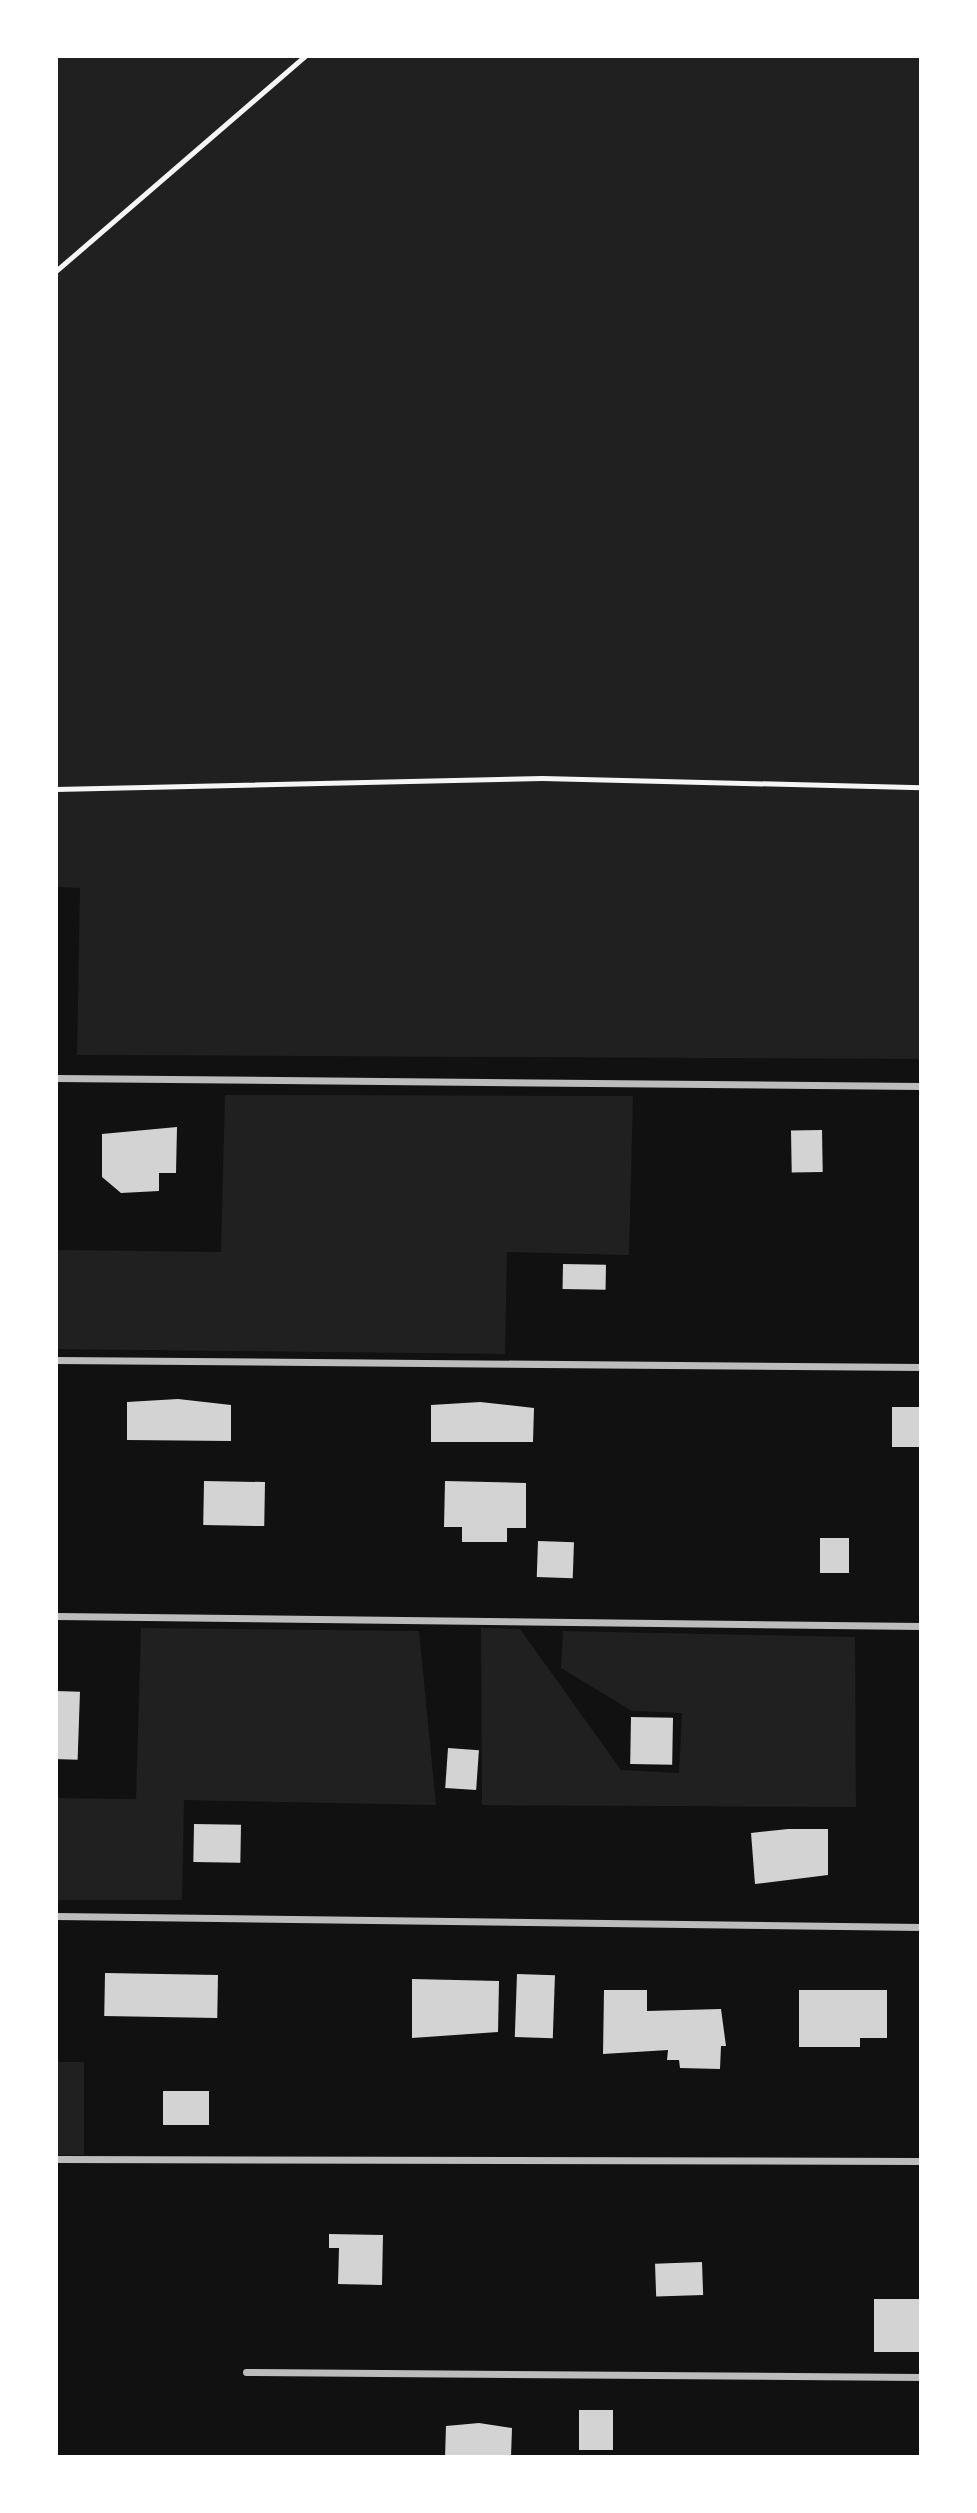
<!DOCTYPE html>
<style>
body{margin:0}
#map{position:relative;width:977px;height:2513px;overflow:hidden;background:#111;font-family:Manrope,sans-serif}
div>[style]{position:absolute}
.green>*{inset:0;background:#202020;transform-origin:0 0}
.building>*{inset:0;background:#d3d3d3;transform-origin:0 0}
.path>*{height:4.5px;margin:-2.25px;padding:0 2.25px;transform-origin:2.25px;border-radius:2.25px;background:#f5f5f5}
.minor>*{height:7px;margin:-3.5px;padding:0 3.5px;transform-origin:3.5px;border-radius:3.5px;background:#bcbcbc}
span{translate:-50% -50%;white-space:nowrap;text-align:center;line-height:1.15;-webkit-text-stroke:5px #fff;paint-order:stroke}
.frame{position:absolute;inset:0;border:58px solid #fff;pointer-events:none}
</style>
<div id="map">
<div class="green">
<div style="clip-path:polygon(56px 56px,921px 56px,921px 1059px,77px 1055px,80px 888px,56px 887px)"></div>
<div style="clip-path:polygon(225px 1095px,633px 1096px,629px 1255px,507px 1252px,505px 1354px,56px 1349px,56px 1250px,221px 1252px)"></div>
<div style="clip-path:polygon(141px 1628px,419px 1631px,436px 1805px,184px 1800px,182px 1900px,56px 1900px,56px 1798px,136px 1799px)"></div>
<div style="clip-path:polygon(481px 1628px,520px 1629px,621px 1770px,679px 1773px,682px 1713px,632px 1711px,561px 1668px,563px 1631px,855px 1637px,856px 1807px,482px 1805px)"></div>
<div style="left:56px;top:2062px;width:28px;height:93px"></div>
</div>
<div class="building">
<div style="clip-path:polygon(177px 1127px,176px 1173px,159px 1173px,159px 1191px,121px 1193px,102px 1177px,102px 1134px)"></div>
<div style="left:822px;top:1130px;width:42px;height:31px;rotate:89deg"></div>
<div style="left:563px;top:1264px;width:43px;height:25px;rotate:1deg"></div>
<div style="clip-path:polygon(178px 1399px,231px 1405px,231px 1441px,127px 1440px,127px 1402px)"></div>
<div style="clip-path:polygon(480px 1402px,534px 1408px,533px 1442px,431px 1442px,431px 1405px)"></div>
<div style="left:892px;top:1407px;width:29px;height:40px"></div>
<div style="left:204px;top:1481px;width:61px;height:44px;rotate:1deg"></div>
<div style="clip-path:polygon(445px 1481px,526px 1483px,526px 1528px,507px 1528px,507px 1542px,462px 1542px,462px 1527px,444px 1527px)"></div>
<div style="left:820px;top:1538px;width:29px;height:35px"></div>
<div style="left:538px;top:1541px;width:36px;height:36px;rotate:2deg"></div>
<div style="left:56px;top:1691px;width:24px;height:68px;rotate:2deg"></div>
<div style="left:631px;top:1717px;width:42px;height:47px;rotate:1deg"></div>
<div style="left:448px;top:1748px;width:31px;height:40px;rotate:4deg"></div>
<div style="left:194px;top:1824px;width:47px;height:38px;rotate:1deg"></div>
<div style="clip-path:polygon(788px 1829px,828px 1829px,828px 1875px,755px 1884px,751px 1833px)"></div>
<div style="left:105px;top:1973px;width:113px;height:43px;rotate:1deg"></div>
<div style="left:517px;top:1974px;width:38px;height:63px;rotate:2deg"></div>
<div style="clip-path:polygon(412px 1979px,499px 1981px,498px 2032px,412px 2038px)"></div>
<div style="clip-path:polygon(604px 1990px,647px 1990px,647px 2011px,721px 2009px,726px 2046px,721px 2046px,720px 2069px,680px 2068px,679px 2060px,667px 2060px,668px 2050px,603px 2054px)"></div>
<div style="clip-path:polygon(799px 1990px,887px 1990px,887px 2038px,860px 2038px,860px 2047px,799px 2047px)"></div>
<div style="left:163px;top:2091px;width:46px;height:34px"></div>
<div style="clip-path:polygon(329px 2234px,383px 2235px,382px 2285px,338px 2284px,339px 2248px,329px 2248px)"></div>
<div style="left:702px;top:2262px;width:33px;height:47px;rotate:88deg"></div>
<div style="left:921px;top:2299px;width:53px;height:47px;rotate:90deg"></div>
<div style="left:579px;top:2410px;width:34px;height:40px"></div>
<div style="clip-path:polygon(479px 2423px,512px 2428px,511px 2457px,445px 2457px,446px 2426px)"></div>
</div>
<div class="path">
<div style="left:56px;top:271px;width:329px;rotate:-40.8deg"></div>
<div style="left:56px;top:789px;width:486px;rotate:-1.3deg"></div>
<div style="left:542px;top:778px;width:379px;rotate:1.4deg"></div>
</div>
<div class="minor">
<div style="left:56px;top:1078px;width:865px;rotate:0.53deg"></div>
<div style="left:56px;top:1360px;width:865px;rotate:0.46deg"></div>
<div style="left:56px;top:1616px;width:865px;rotate:0.66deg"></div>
<div style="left:56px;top:1916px;width:865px;rotate:0.73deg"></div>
<div style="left:56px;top:2159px;width:865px;rotate:0.13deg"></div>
<div style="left:246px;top:2372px;width:675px;rotate:0.42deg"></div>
</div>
<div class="frame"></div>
</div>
